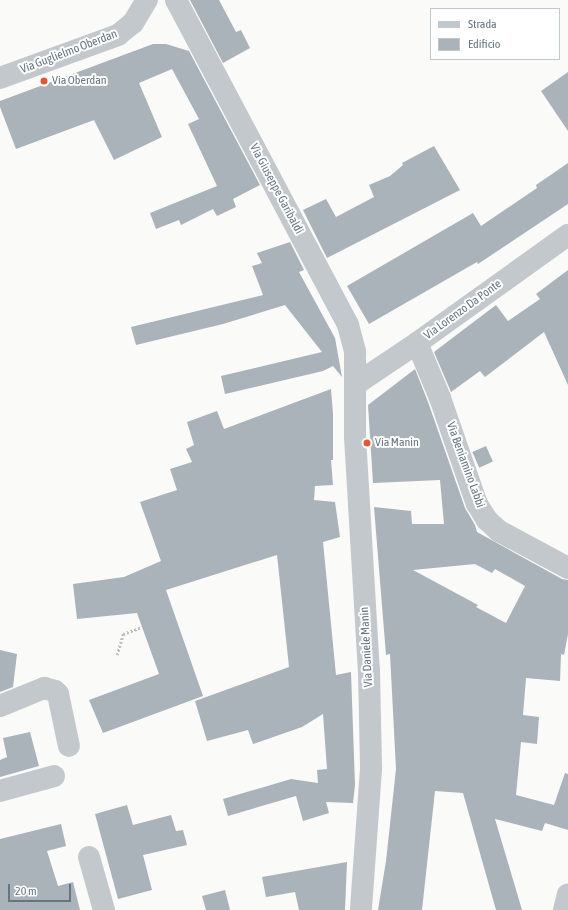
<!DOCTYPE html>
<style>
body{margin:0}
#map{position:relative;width:568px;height:910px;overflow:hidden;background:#fafaf8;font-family:"Asap Condensed",sans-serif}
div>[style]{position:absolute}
.building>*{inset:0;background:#aab3b9;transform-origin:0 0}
.path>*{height:2.5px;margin-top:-1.25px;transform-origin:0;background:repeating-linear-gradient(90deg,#bbbfc2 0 2px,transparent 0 4px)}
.minor>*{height:22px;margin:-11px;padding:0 11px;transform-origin:11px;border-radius:11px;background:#c3c8cc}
.tertiary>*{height:22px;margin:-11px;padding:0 11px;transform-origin:11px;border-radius:11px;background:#c3c8cc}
.dots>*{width:11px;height:11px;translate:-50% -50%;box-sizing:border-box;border:2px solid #fff;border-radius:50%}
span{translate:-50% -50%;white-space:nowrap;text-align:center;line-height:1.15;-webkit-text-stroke:4px #fff;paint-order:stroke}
.street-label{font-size:12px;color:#657683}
.poi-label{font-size:12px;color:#657683}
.left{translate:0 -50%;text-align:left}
.legend{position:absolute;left:430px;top:8px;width:130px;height:52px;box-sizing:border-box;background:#fff;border:1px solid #c1c8cd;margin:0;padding:5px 7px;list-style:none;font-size:12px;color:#657683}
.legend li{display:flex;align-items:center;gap:8px;height:20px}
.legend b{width:20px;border:1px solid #c1c8cd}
.scale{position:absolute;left:8px;top:884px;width:63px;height:18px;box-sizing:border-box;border:2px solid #657683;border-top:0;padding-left:5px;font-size:12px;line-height:14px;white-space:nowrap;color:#657683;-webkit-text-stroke:3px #fff;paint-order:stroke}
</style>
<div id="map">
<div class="building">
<div style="clip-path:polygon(190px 0,219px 0,236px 32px,241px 30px,250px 48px,223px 63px)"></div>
<div style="clip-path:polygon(153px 44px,166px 44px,189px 51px,260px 185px,233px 199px,236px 207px,217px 216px,213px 209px,181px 225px,179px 220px,156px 229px,150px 213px,217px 186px,188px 124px,199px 119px,172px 69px,139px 83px,162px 137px,114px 160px,94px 120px,16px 149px,0 107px,0 101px)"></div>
<div style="clip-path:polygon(568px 72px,568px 131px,541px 91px)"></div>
<div style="clip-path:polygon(434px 146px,460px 190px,327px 258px,303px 210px,326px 199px,336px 217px,374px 197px,369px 185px,390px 176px,403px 165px,402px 163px)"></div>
<div style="clip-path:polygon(568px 163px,568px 204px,478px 264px,477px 262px,369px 324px,347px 286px,473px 213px,481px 226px,537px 188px,536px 185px)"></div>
<div style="clip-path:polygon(290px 242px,304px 270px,299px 272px,335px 338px,342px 377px,333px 366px,323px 371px,225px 394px,221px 376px,322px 352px,285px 305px,223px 324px,136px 345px,131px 327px,263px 295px,252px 266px,262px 263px,257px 253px)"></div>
<div style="clip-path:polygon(568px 270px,568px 385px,544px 332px,485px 377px,480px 371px,451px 392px,434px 352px,496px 305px,508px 321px,540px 299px,536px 294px)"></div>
<div style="clip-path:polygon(evenodd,415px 369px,428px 402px,465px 508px,475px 525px,477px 532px,562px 579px,568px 580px,568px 634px,564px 655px,561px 654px,560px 681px,526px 678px,523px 715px,539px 717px,537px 744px,521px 742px,516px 795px,554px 805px,565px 773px,568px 774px,568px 830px,545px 823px,542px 831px,495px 819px,522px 910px,496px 910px,463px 793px,435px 791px,422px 910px,378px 910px,386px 861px,396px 769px,390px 654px,386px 655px,374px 507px,411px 511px,412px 524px,444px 524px,440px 480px,373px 483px,368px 405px,415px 369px,475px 564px,492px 573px,495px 569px,525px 586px,506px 623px,476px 607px,478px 605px,413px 570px,475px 564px)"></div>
<div style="clip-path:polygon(331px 389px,333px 414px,333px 460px,331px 460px,333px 485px,315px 486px,314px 500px,335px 502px,340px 537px,323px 542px,336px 675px,351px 672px,355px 785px,353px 803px,326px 802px,329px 813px,303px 821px,296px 796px,228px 816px,223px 799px,291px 779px,318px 783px,317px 770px,327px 769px,323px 714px,302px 727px,253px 744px,248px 730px,207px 741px,195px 701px,289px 667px,277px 555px,166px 590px,203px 696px,103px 733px,89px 700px,159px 674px,137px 613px,77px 619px,73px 584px,124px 577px,161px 561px,140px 502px,177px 490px,170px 469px,192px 462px,186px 449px,194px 445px,187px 422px,217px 411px,224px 429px)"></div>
<div style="left:486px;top:446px;width:17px;height:15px;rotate:66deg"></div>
<div style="clip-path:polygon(0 650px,17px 654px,13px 687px,0 692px)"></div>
<div style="clip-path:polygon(30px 732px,39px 766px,0 777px,0 760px,7px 757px,3px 738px)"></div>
<div style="clip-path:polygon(127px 805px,133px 825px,171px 815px,176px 831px,183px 830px,187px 845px,143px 855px,152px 890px,118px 899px,95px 814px)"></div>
<div style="clip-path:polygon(61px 824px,66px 846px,47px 851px,58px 886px,73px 882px,80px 910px,0 910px,0 839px)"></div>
<div style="clip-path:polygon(347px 862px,345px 910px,299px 910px,295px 892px,266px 897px,262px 877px)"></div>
<div style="clip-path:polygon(225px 890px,230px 910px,206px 910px,202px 896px)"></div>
</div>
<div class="path">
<div style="left:117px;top:655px;width:22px;rotate:-74deg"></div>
<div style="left:123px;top:634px;width:20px;rotate:-20deg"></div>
</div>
<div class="minor">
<div style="left:0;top:78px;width:126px;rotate:-20deg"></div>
<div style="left:118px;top:35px;width:19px;rotate:-39deg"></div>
<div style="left:133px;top:23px;width:27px;rotate:-59deg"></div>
<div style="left:417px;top:343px;width:60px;rotate:67.3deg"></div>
<div style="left:440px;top:398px;width:112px;rotate:70.8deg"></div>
<div style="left:477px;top:504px;width:19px;rotate:58deg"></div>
<div style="left:487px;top:520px;width:16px;rotate:43deg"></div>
<div style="left:499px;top:531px;width:78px;rotate:28.2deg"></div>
<div style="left:356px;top:384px;width:73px;rotate:-33.9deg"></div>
<div style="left:417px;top:343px;width:186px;rotate:-35.6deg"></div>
<div style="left:0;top:706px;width:48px;rotate:-22.2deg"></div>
<div style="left:44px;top:688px;width:11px;rotate:15deg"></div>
<div style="left:55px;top:691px;width:4px;rotate:45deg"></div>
<div style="left:58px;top:694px;width:53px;rotate:78.1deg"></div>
<div style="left:0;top:791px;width:56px;rotate:-15.5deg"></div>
<div style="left:89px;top:857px;width:55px;rotate:74.2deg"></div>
<div style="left:564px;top:910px;width:16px;rotate:-76deg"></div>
</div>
<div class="tertiary">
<div style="left:176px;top:0;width:368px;rotate:62.1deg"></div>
<div style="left:348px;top:325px;width:28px;rotate:75deg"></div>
<div style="left:355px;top:352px;width:85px;rotate:90deg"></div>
<div style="left:355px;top:437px;width:234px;rotate:86.6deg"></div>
<div style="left:369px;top:671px;width:98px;rotate:88.8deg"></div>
<div style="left:371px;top:769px;width:141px;rotate:94.1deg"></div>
</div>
<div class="dots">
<div style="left:44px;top:81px;background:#e4572e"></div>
<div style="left:367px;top:443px;background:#e4572e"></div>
</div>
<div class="street-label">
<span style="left:69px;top:52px;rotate:-21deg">Via Guglielmo Oberdan</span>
<span style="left:276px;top:189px;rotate:62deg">Via Giuseppe Garibaldi</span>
<span style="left:463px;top:310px;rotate:-36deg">Via Lorenzo Da Ponte</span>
<span style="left:465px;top:465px;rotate:70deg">Via Beniamino Labbi</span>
<span style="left:367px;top:647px;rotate:-93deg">Via Daniele Manin</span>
</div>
<div class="poi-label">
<span class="left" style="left:52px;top:81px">Via Oberdan</span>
<span class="left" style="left:375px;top:443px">Via Manin</span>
</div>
<ul class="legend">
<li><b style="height:5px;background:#c3c8cc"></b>Strada</li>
<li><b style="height:11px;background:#aab3b9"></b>Edificio</li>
</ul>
<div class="scale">20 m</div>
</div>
